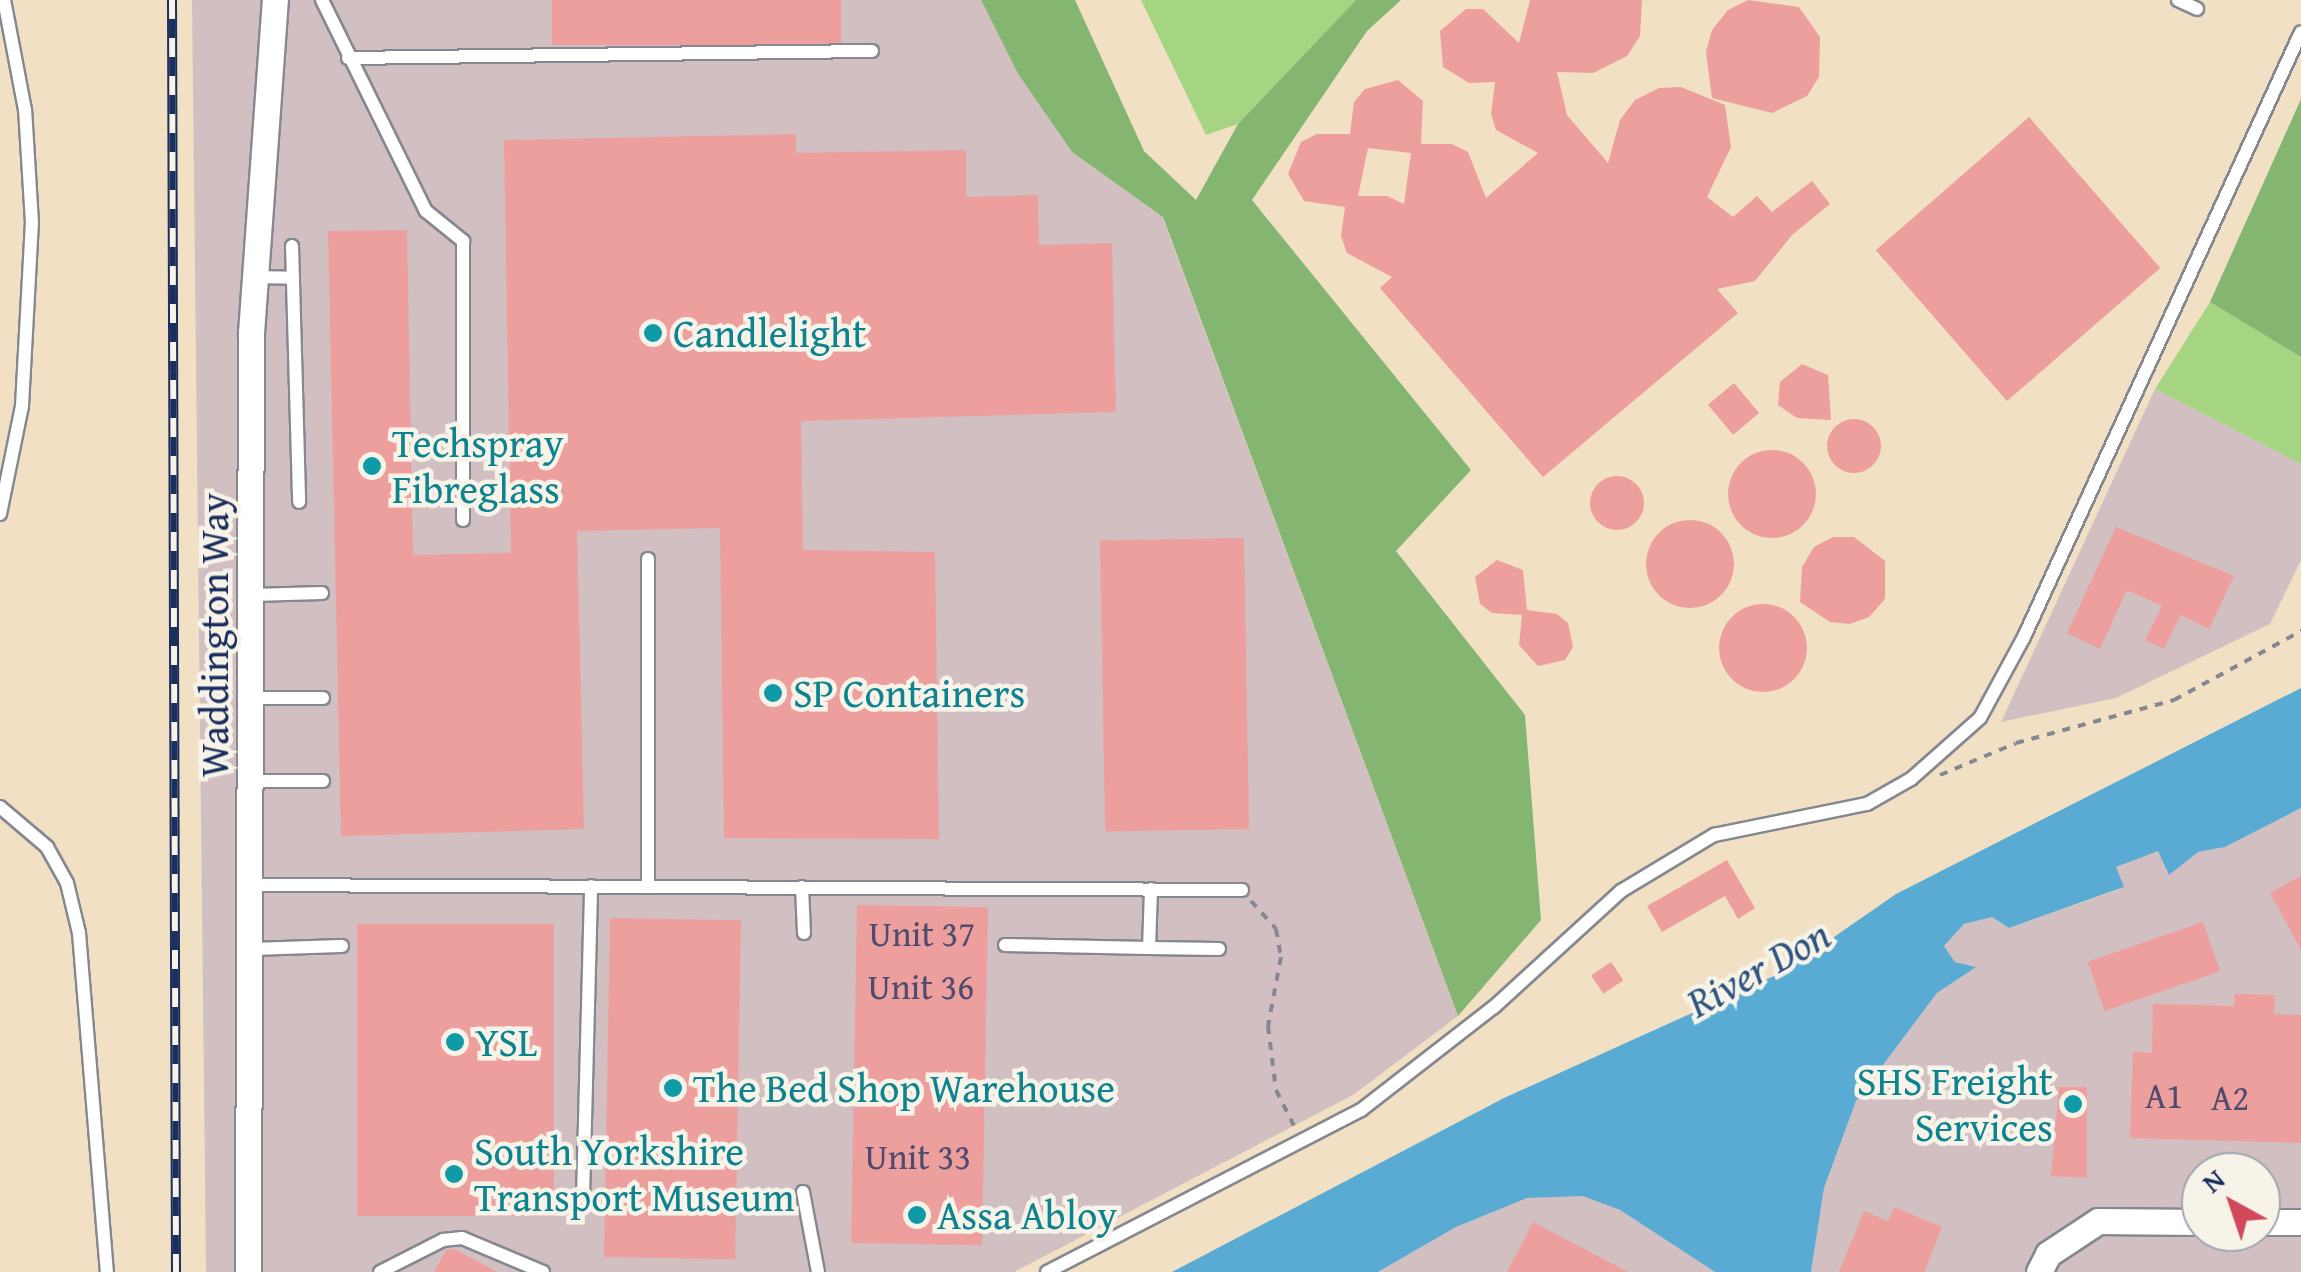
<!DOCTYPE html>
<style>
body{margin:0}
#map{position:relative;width:2301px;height:1272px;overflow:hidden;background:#f2e0c4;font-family:"Gentium Book Plus",serif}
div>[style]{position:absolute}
.industrial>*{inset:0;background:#d2bfc1}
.green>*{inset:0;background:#a5d583}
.forest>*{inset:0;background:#84b671}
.water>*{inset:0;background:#59abd4}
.building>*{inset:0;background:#ec9f9c;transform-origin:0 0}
.round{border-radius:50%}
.path>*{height:4px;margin-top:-2px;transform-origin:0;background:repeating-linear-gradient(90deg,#868891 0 8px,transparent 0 16px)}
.roads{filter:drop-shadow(2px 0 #868891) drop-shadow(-2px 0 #868891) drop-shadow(0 2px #868891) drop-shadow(0 -2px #868891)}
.lane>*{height:12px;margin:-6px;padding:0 6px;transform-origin:6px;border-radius:6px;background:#fff}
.street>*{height:25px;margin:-12.5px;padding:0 12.5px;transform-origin:12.5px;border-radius:12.5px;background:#fff}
.rail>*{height:10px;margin-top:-5px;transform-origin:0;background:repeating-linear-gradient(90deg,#f7f3e8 0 19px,#1b2f5e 0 38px);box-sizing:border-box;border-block:2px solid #1b2f5e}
.dots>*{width:28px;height:28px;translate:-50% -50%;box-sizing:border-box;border:5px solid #f7f3e8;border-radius:50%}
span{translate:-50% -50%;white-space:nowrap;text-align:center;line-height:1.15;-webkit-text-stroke:9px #f7f3e8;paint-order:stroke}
.number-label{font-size:35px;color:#4f4b6e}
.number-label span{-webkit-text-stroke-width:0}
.culture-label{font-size:40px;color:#0d838f}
.left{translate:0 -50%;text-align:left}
.right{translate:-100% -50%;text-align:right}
.street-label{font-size:40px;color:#1b2f5e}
.water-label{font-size:42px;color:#2e5481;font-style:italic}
.north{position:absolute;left:2181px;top:1152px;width:100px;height:100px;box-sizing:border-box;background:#f7f3e8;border:2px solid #9fa5b1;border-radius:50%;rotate:320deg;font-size:28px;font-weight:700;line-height:40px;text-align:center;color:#1b2f5e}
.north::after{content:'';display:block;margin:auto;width:35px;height:45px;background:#d1495b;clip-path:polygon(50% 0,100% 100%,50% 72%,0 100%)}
</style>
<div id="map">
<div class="industrial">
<div style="clip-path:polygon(192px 0,981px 0,1018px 74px,1072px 152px,1162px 216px,1458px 1016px,1353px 1095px,1014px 1272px,206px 1272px)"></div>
<div style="clip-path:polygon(2155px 389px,2301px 464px,2301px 560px,2270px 624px,2116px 698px,2001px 722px)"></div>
<div style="clip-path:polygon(evenodd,2301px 808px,2301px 1272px,1811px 1272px,1824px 1188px,1856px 1101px,1937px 993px,1975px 967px,1955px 962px,1944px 946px,1964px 924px,1992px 917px,2009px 928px,2123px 888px,2116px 867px,2159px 850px,2168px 874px,2198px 852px,2225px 847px,2301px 808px,2201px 1172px,2261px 1172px,2261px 1232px,2201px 1232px,2201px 1172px)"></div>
<div style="clip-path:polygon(1584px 1195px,1620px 1210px,1715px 1272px,1378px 1272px,1456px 1227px,1527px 1198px)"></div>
</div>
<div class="green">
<div style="clip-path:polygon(1141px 0,1356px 0,1238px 124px,1206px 135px)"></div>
<div style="clip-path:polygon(2210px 302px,2301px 357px,2301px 464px,2155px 389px)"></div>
</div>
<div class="forest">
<div style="clip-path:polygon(981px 0,1075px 0,1144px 151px,1196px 200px,1238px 124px,1356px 0,1401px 0,1367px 31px,1252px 200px,1471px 470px,1396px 551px,1525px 715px,1541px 920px,1458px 1016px,1163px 217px,1072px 152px,1018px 74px)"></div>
<div style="clip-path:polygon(2301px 99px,2301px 357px,2210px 302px)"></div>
</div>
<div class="water">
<div style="clip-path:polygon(2301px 688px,2301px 808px,2225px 847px,2198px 852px,2169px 875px,2158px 851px,2116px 867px,2124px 887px,2009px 928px,1992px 917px,1964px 924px,1944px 946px,1955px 962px,1976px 967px,1937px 993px,1856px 1101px,1824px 1188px,1811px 1272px,1715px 1272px,1620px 1210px,1583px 1196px,1527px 1198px,1456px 1227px,1378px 1272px,1172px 1272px,1504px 1098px,1785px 971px,1896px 894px)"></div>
</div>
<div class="building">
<div style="left:552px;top:0;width:289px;height:45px"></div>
<div style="clip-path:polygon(evenodd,1530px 0,1642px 0,1640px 36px,1627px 56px,1593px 73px,1557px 72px,1567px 115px,1608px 163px,1620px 120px,1635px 100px,1659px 88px,1681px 87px,1725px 105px,1731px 147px,1707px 197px,1733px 217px,1757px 196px,1772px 212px,1812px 181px,1830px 204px,1792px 235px,1755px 281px,1717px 289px,1738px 313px,1543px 477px,1380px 288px,1392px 277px,1347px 253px,1341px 236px,1345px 207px,1304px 201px,1288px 174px,1301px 142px,1317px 134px,1350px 134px,1354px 102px,1365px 89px,1398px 80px,1423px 101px,1421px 144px,1452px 144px,1468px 152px,1486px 198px,1538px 153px,1496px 130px,1491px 114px,1495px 82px,1469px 83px,1443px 67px,1440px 31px,1466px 9px,1483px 9px,1519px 43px,1530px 0,1368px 148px,1411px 153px,1404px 204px,1387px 196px,1358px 196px,1368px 148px)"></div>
<div style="clip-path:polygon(1748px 0,1799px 7px,1820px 37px,1819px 77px,1807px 96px,1772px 113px,1712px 98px,1706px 52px,1712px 30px,1728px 10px)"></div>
<div style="left:2029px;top:117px;width:200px;height:203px;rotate:49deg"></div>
<div style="clip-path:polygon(796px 134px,796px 153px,966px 150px,966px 197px,1038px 195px,1039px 245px,1112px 243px,1116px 412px,801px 421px,803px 550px,935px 552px,939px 839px,724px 838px,720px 528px,577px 531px,584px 829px,341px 836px,328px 231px,407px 230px,413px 555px,511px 553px,504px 140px)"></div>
<div style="clip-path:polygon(1802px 364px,1828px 375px,1831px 420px,1797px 418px,1778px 405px,1780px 382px)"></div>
<div style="left:1734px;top:383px;width:39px;height:34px;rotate:50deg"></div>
<div class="round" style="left:1827px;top:419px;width:54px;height:54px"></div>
<div class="round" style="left:1728px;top:450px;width:88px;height:88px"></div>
<div class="round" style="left:1590px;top:476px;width:54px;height:54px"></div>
<div class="round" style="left:1646px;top:520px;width:88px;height:88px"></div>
<div style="clip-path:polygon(2116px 527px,2234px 576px,2209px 629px,2181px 615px,2164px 649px,2145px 640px,2162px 606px,2127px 590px,2100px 649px,2067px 633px)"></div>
<div style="clip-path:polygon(1833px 537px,1854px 537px,1885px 561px,1885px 599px,1869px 617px,1850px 624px,1830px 622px,1800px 602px,1802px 567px,1814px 547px)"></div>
<div style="left:1244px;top:538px;width:291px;height:144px;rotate:89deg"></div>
<div style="clip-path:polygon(1497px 560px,1523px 570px,1527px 610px,1557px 614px,1568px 623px,1573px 647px,1565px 660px,1538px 666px,1519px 645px,1522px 615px,1492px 613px,1480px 604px,1475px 577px)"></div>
<div class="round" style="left:1719px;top:604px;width:88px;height:88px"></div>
<div style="clip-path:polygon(1727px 860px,1755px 908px,1738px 919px,1725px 896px,1662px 932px,1647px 906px)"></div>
<div style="clip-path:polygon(2301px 876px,2301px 950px,2270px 893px)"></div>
<div style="left:857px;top:905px;width:131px;height:338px;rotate:1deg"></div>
<div style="left:610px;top:918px;width:131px;height:339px;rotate:1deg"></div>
<div style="left:2203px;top:922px;width:52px;height:122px;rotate:71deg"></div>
<div style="left:357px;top:924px;width:197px;height:292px"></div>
<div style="left:1611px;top:962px;width:22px;height:24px;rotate:56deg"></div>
<div style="clip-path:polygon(2234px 994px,2275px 995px,2274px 1014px,2301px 1015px,2301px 1143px,2130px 1138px,2133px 1052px,2152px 1053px,2153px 1004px,2234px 1006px)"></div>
<div style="clip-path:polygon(2059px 1087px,2087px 1087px,2087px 1178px,2051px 1176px)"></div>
<div style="clip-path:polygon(1894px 1207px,1942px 1227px,1924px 1272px,1839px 1272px,1864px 1211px,1888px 1221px)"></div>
<div style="clip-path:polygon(1533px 1222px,1628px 1272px,1507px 1272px)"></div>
<div style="clip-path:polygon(454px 1249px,497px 1272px,434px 1272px,446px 1250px)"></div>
</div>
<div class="path">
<div style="left:1940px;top:775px;width:82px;rotate:-22.8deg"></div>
<div style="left:2016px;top:743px;width:164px;rotate:-15.2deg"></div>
<div style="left:2174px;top:700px;width:145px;rotate:-28.5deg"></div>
<div style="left:1251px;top:901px;width:38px;rotate:48deg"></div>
<div style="left:1276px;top:929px;width:28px;rotate:80deg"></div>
<div style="left:1281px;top:957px;width:70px;rotate:100.7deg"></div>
<div style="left:1268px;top:1026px;width:64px;rotate:82.9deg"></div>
<div style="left:1276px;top:1090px;width:40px;rotate:63.4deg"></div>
</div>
<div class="roads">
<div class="lane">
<div style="left:322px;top:0;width:235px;rotate:63.8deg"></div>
<div style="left:426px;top:211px;width:48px;rotate:39deg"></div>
<div style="left:463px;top:241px;width:279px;rotate:90deg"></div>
<div style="left:2178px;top:0;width:21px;rotate:25deg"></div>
<div style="left:348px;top:58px;width:524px;rotate:-0.77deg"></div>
<div style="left:292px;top:246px;width:256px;rotate:88.4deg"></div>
<div style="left:254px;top:277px;width:39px;rotate:1deg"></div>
<div style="left:0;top:514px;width:110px;rotate:-78.5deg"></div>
<div style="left:22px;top:406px;width:183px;rotate:-86.9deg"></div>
<div style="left:32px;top:223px;width:113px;rotate:-93.5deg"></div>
<div style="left:25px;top:110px;width:112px;rotate:-100.8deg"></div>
<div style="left:252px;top:595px;width:70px;rotate:-1.6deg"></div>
<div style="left:252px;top:698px;width:71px"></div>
<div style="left:252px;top:781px;width:71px"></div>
<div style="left:0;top:807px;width:62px;rotate:40.4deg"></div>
<div style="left:47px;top:847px;width:41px;rotate:60.9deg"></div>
<div style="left:67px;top:883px;width:51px;rotate:76.5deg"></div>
<div style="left:79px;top:933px;width:340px;rotate:85.3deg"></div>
<div style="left:251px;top:885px;width:991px;rotate:0.29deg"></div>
<div style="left:648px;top:886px;width:327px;rotate:-90deg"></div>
<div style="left:802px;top:887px;width:46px;rotate:87.5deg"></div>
<div style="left:1151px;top:889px;width:59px;rotate:91.9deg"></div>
<div style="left:1149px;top:948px;width:70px;rotate:0.8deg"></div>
<div style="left:1005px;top:945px;width:144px;rotate:1.2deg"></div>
<div style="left:251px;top:949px;width:91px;rotate:-1.9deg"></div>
<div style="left:803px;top:1192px;width:81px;rotate:79.4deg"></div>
<div style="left:583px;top:1197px;width:311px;rotate:-88.5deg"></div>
<div style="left:380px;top:1272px;width:71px;rotate:-26.9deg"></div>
<div style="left:443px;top:1240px;width:19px;rotate:-6deg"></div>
<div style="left:462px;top:1238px;width:88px;rotate:22.8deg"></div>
<div style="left:1047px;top:1272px;width:353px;rotate:-27.3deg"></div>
<div style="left:1361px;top:1110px;width:168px;rotate:-37.8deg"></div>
<div style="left:1494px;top:1007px;width:172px;rotate:-42.4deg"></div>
<div style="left:1621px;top:891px;width:109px;rotate:-31.1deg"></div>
<div style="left:1714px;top:835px;width:156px;rotate:-11.5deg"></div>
<div style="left:1867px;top:804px;width:51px;rotate:-29.6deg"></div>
<div style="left:1911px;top:779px;width:92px;rotate:-41.5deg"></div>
<div style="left:1980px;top:718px;width:92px;rotate:-61.5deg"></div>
<div style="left:2024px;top:637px;width:665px;rotate:-65.4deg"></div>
</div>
<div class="street">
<div style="left:2261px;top:1222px;width:40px"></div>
<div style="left:248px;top:1272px;width:939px;rotate:-89.82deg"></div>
<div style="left:251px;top:333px;width:334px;rotate:-85.9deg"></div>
<div style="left:2039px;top:1272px;width:20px;rotate:-63deg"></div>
<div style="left:2048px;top:1254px;width:60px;rotate:-33.4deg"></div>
<div style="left:2098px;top:1221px;width:103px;rotate:0.6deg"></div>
</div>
</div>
<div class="rail">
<div style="left:172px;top:0;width:1272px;rotate:89.82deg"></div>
</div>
<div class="dots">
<div style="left:653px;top:333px;background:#0f9aa8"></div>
<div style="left:372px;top:466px;background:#0f9aa8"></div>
<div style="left:773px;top:693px;background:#0f9aa8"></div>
<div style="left:455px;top:1042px;background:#0f9aa8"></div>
<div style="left:673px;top:1088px;background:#0f9aa8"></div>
<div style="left:2073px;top:1104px;background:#0f9aa8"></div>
<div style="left:454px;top:1174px;background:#0f9aa8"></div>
<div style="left:917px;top:1215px;background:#0f9aa8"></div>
</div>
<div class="number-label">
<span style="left:922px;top:934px">Unit 37</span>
<span style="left:921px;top:987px">Unit 36</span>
<span style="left:2164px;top:1096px">A1</span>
<span style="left:2230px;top:1098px">A2</span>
<span style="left:918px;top:1157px">Unit 33</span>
</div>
<div class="culture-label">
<span class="left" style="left:673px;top:333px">Candlelight</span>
<span class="left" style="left:392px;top:466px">Techspray<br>Fibreglass</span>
<span class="left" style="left:793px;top:693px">SP Containers</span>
<span class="left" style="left:475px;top:1042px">YSL</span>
<span class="right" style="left:2053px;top:1104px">SHS Freight<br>Services</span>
<span class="left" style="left:693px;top:1088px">The Bed Shop Warehouse</span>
<span class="left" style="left:474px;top:1174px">South Yorkshire<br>Transport Museum</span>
<span class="left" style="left:937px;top:1215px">Assa Abloy</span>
</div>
<div class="street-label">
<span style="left:214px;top:635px;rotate:-90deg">Waddington Way</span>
</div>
<div class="water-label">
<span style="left:1758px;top:968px;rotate:-29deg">River Don</span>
</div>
<div class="north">N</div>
</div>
